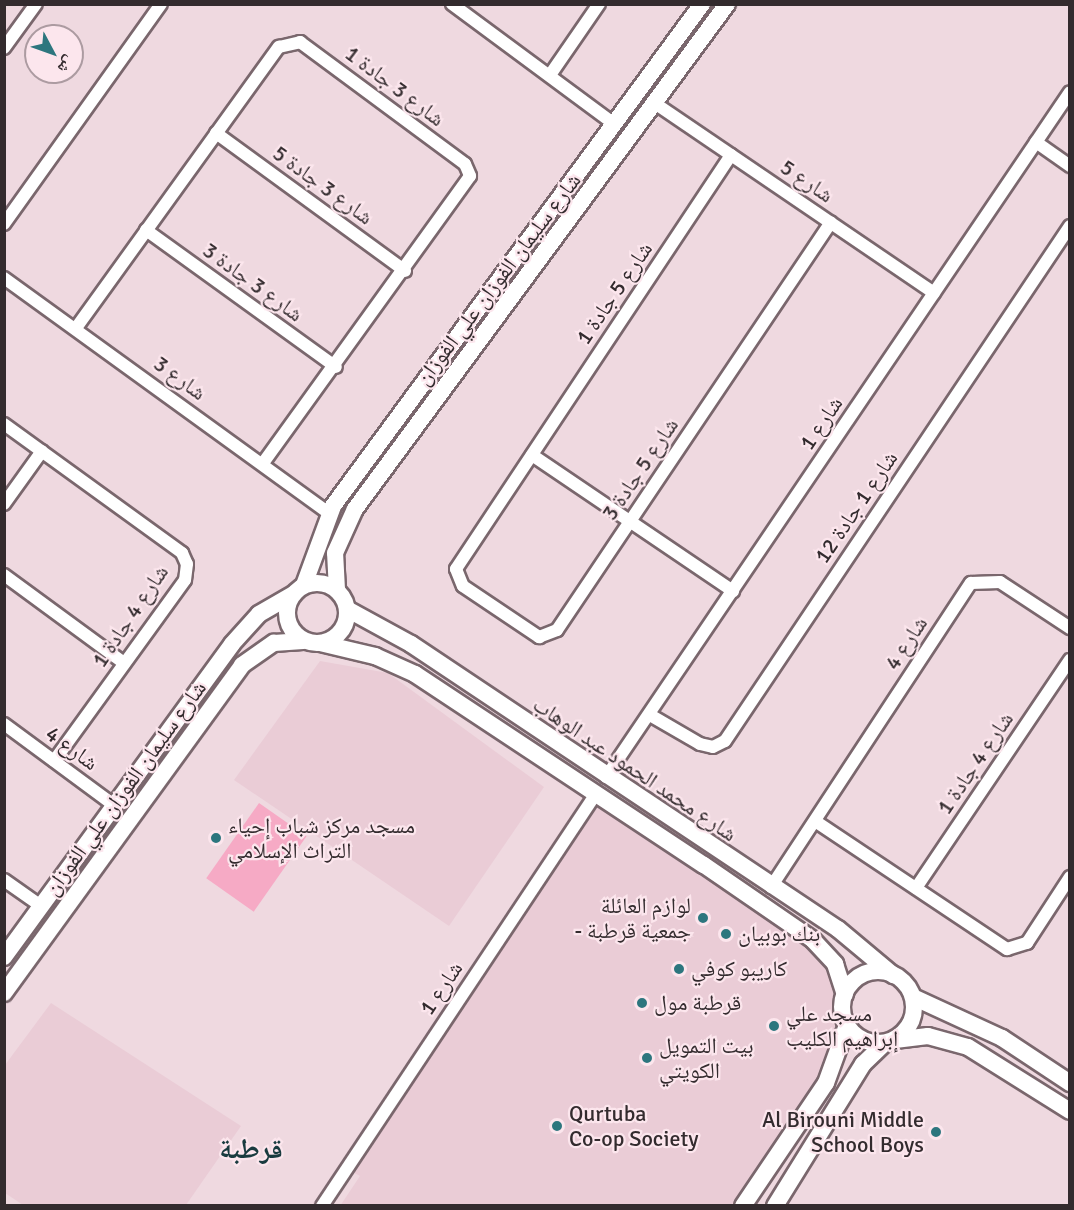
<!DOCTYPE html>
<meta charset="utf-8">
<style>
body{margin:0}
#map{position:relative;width:1074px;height:1210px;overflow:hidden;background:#efd9e0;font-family:Signika,"Noto Naskh Arabic",sans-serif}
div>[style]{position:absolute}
.built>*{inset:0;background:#eaccd6}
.green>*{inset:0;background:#f6aac5;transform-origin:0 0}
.roads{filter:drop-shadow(2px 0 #7a676d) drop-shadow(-2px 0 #7a676d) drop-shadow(0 2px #7a676d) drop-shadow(0 -2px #7a676d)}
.street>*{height:12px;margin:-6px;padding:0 6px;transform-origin:6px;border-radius:6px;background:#fff}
.secondary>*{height:16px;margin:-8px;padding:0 8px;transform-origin:8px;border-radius:8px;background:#fff}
.secondary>.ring{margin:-8px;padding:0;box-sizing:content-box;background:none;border:16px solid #fff;border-radius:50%}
.dots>*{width:16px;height:16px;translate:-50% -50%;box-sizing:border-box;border:3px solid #fce6ed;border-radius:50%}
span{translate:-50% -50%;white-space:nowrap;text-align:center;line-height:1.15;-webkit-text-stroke:4.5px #fce6ed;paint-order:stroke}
.street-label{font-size:22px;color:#332b2e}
.poi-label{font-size:22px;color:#332b2e}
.left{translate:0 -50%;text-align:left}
.right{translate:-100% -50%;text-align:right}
.district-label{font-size:28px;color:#193b3f;font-weight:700}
.frame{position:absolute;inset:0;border:6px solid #332b2e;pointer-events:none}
.north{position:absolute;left:24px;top:24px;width:60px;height:60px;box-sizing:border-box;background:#fce6ed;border:2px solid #ac9ba1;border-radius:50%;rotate:131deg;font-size:16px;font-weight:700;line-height:24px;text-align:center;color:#332b2e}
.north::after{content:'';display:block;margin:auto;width:21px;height:27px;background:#2d767e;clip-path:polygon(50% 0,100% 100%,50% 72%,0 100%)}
</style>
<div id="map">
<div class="built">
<div style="clip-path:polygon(320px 661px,388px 673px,544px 787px,449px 926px,234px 780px)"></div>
<div style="clip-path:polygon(596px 794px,825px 951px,843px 1000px,844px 1041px,743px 1205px,340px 1206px,360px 1176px,347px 1169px)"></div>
<div style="clip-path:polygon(51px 1003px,241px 1126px,186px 1205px,23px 1205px,5px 1193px,5px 1065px)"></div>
</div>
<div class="green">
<div style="left:259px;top:803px;width:58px;height:92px;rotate:35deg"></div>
</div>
<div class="roads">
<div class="street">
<div style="left:452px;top:4px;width:202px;rotate:36.5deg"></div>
<div style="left:4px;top:48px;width:54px;rotate:-54deg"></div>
<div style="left:550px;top:75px;width:86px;rotate:-55.4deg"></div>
<div style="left:656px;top:104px;width:336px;rotate:34.2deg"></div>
<div style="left:216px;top:133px;width:234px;rotate:36.1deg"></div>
<div style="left:1036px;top:142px;width:42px;rotate:35.2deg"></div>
<div style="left:731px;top:155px;width:497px;rotate:123.6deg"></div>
<div style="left:456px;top:569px;width:18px;rotate:68deg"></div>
<div style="left:463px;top:586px;width:92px;rotate:33.9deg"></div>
<div style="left:539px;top:637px;width:19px;rotate:-21deg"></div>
<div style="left:557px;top:630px;width:491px;rotate:-56.1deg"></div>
<div style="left:4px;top:224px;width:270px;rotate:-54.5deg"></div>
<div style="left:146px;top:230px;width:234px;rotate:35.8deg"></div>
<div style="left:4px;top:278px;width:401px;rotate:35.9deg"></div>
<div style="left:76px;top:328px;width:347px;rotate:-54.2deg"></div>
<div style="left:279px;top:47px;width:22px;rotate:-13deg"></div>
<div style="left:300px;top:42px;width:205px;rotate:36.5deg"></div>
<div style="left:465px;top:164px;width:13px;rotate:67deg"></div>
<div style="left:470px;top:176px;width:355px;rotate:125.8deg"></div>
<div style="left:4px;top:424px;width:220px;rotate:35.9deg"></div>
<div style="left:182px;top:553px;width:12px;rotate:66deg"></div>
<div style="left:187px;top:564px;width:16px;rotate:97deg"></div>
<div style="left:185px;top:580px;width:223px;rotate:125.9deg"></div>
<div style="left:532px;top:455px;width:243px;rotate:34.1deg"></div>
<div style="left:4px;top:504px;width:65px;rotate:-54.4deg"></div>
<div style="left:4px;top:575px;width:149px;rotate:36.3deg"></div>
<div style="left:650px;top:715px;width:58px;rotate:30.1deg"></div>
<div style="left:700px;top:744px;width:13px;rotate:13deg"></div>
<div style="left:713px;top:747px;width:13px;rotate:-27deg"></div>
<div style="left:725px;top:741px;width:620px;rotate:-56.18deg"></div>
<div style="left:4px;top:724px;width:137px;rotate:36.4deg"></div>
<div style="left:606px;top:777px;width:827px;rotate:-55.89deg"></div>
<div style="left:815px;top:821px;width:231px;rotate:33.7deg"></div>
<div style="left:1007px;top:949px;width:21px;rotate:-17deg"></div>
<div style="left:1027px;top:943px;width:79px;rotate:-56.9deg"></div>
<div style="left:4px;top:880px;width:45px;rotate:35.1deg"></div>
<div style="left:771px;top:887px;width:364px;rotate:-56.7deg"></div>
<div style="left:971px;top:583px;width:29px;rotate:-2deg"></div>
<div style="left:1000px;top:582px;width:84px;rotate:33.3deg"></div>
<div style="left:916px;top:888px;width:275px;rotate:-56deg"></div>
<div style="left:322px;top:1206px;width:495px;rotate:-56.4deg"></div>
</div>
<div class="secondary">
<div class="ring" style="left:287px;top:583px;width:44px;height:44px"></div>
<div style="left:304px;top:585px;width:84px;rotate:-69.8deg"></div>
<div style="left:333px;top:506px;width:623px;rotate:-53.68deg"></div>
<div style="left:337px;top:590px;width:37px;rotate:-93deg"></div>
<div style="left:335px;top:553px;width:48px;rotate:-65.6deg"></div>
<div style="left:355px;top:509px;width:627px;rotate:-53.62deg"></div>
<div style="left:347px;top:609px;width:73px;rotate:28.7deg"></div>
<div style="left:411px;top:644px;width:513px;rotate:33.72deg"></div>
<div style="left:838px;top:929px;width:72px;rotate:39.9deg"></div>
<div style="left:320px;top:643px;width:57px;rotate:13.3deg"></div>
<div style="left:375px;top:656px;width:44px;rotate:24.2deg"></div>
<div style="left:415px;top:674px;width:346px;rotate:33.5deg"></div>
<div style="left:704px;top:865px;width:132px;rotate:34.5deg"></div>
<div style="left:813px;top:940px;width:33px;rotate:47deg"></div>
<div style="left:835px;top:964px;width:32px;rotate:72deg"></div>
<div style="left:4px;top:957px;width:387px;rotate:-53.9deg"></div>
<div style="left:232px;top:644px;width:40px;rotate:-48deg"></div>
<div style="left:259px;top:614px;width:39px;rotate:-30deg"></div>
<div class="ring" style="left:842px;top:971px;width:56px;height:56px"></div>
<div style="left:4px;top:993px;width:405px;rotate:-54deg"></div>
<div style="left:242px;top:665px;width:39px;rotate:-35deg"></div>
<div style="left:274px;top:643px;width:29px;rotate:-4deg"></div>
<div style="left:913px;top:997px;width:98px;rotate:24.7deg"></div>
<div style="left:1002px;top:1038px;width:82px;rotate:33.5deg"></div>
<div style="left:895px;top:1040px;width:33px;rotate:-7deg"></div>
<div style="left:928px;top:1036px;width:41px;rotate:15.4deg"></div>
<div style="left:968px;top:1047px;width:120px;rotate:32.1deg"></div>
<div style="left:743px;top:1206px;width:148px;rotate:-56deg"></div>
<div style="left:826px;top:1083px;width:62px;rotate:-70.1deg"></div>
<div style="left:775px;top:1206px;width:167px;rotate:-58.2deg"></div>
<div style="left:863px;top:1064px;width:30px;rotate:-44deg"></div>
</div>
</div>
<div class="dots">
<div style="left:216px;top:838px;background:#2d767e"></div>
<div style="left:703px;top:918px;background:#2d767e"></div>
<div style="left:726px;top:934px;background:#2d767e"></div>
<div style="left:679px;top:969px;background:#2d767e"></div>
<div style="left:642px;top:1003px;background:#2d767e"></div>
<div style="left:774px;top:1026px;background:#2d767e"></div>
<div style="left:647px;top:1058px;background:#2d767e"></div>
<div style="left:557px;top:1126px;background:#2d767e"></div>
<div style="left:936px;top:1132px;background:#2d767e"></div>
</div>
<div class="street-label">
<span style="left:395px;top:86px;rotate:37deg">شارع 3 جادة 1</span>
<span style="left:807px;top:181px;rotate:34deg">شارع 5</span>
<span style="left:323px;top:185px;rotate:36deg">شارع 3 جادة 5</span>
<span style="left:498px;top:279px;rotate:-53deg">شارع سليمان الفوزان علي الفوزان</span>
<span style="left:253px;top:282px;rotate:36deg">شارع 3 جادة 3</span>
<span style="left:614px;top:293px;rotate:-56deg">شارع 5 جادة 1</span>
<span style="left:180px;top:378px;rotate:36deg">شارع 3</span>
<span style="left:821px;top:423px;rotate:-56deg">شارع 1</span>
<span style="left:640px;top:469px;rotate:-56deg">شارع 5 جادة 3</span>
<span style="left:856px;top:507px;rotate:-56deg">شارع 1 جادة 12</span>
<span style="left:130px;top:616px;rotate:-56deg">شارع 4 جادة 1</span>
<span style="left:906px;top:643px;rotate:-57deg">شارع 4</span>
<span style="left:72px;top:748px;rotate:36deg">شارع 4</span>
<span style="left:975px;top:763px;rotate:-56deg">شارع 4 جادة 1</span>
<span style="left:635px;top:769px;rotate:34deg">شارع محمد الحمود عبد الوهاب</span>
<span style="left:125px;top:788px;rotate:-54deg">شارع سليمان الفوزان علي الفوزان</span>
<span style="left:441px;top:988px;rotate:-56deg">شارع 1</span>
</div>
<div class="poi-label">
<span class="left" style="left:228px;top:838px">مسجد مركز شباب إحياء<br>التراث الإسلامي</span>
<span class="right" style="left:691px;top:918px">لوازم العائلة<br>- جمعية قرطبة</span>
<span class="left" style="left:738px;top:934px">بنك بوبيان</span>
<span class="left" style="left:691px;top:969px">كاريبو كوفي</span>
<span class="left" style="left:654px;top:1003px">قرطبة مول</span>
<span class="left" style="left:786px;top:1026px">مسجد علي<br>إبراهيم الكليب</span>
<span class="left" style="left:659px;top:1058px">بيت التمويل<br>الكويتي</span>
<span class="left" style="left:569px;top:1126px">Qurtuba<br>Co-op Society</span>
<span class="right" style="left:924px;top:1132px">Al Birouni Middle<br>School Boys</span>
</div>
<div class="district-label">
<span style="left:251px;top:1149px">قرطبة</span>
</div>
<div class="frame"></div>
<div class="north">ش</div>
</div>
